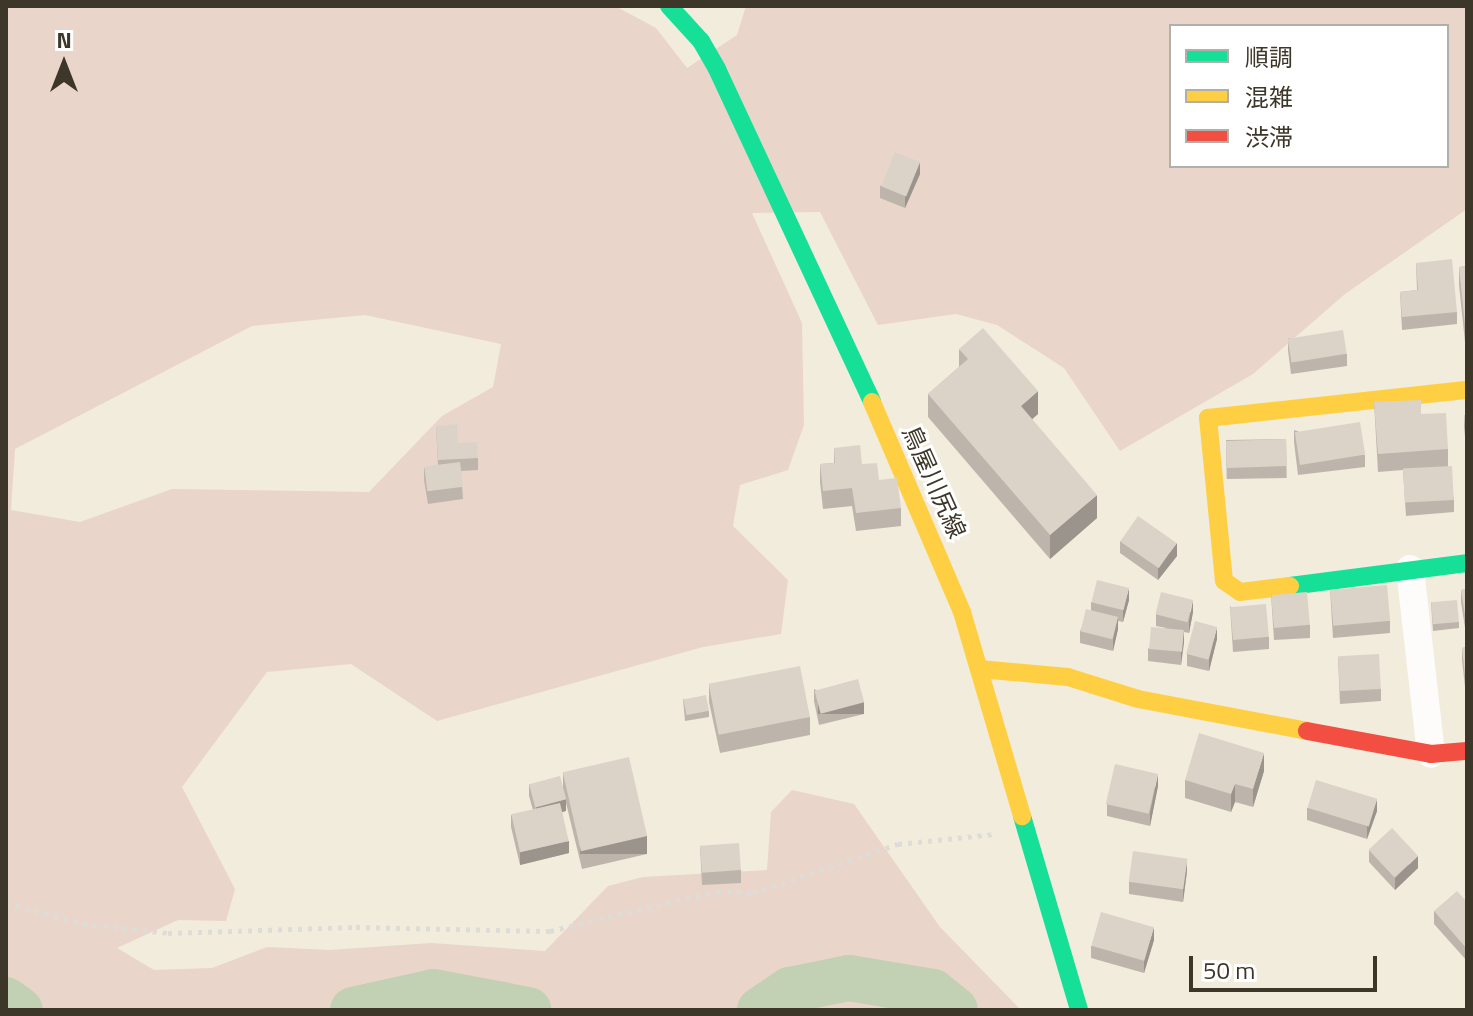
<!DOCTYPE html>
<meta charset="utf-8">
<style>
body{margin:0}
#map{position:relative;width:1473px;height:1016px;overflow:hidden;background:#f2ecdc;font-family:"Titillium Web","Noto Sans JP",sans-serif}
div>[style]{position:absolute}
.green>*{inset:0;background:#e9d5ca}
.river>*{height:46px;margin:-23px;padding:0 23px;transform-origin:23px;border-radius:23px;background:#c2d1b4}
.path>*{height:5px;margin-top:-2.5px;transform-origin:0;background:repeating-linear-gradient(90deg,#dedcd7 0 4px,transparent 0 10px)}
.street>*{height:28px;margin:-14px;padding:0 14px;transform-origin:14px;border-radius:14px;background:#fdfcfa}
.fast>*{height:18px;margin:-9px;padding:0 9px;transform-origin:9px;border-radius:9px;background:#16e098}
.slow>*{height:18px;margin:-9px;padding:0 9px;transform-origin:9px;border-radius:9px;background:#ffcf43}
.jam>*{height:18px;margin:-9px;padding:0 9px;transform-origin:9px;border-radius:9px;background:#f24e42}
.wall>*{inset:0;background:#bdb5ac;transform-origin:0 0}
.shaded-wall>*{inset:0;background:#9a948c;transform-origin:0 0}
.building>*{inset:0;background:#dcd3c8;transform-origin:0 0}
span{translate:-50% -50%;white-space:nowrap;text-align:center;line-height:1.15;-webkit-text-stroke:6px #fff;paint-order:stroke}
.street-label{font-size:24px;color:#3d3729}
.frame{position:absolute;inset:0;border:8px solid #3d3729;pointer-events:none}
.legend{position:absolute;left:1169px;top:24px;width:280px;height:144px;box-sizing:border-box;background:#fff;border:2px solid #b1afa9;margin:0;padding:10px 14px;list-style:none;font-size:24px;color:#3d3729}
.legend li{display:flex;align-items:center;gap:16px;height:40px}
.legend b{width:40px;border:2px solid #b1afa9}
.north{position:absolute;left:24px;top:24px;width:80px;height:80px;-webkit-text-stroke:6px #fff;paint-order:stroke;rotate:0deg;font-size:22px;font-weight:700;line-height:32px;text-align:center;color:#3d3729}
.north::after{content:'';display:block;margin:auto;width:28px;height:36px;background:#3d3729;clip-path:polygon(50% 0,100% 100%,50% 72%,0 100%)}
.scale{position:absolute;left:1189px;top:956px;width:188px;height:36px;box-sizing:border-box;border:4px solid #3d3729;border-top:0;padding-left:10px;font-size:24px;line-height:28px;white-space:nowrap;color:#3d3729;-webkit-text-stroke:6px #fff;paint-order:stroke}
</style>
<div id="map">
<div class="green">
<div style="clip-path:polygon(evenodd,6px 6px,615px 6px,656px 28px,687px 68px,737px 35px,746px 6px,1467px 6px,1467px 209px,1345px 294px,1253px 374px,1120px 451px,1064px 368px,997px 325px,956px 314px,878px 325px,820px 212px,752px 213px,802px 323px,804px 425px,788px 470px,740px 485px,733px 526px,788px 580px,781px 634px,703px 647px,437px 721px,351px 664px,267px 672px,182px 787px,235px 889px,226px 921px,178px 920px,117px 948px,154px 970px,212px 968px,267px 947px,330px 950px,431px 943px,545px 951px,608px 886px,643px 877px,767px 870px,771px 812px,792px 790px,854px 804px,940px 927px,1021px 1010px,6px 1010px,6px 6px,1171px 26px,1447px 26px,1447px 166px,1171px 166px,1171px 26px,6px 6px,365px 315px,501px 344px,493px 387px,442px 416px,369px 492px,172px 489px,80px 522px,11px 510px,15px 449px,252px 326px,365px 315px)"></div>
</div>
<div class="river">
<div style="left:6px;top:1000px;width:17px;rotate:36deg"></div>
<div style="left:353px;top:1010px;width:83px;rotate:-12.5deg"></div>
<div style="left:434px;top:992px;width:96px;rotate:10.8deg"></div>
<div style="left:760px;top:1010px;width:36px;rotate:-34deg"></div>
<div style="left:790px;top:990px;width:60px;rotate:-11.5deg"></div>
<div style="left:849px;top:978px;width:85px;rotate:9.5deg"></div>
<div style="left:933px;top:992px;width:28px;rotate:39deg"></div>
</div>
<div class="path">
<div style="left:6px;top:903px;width:80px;rotate:15.3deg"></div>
<div style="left:83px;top:924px;width:85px;rotate:6deg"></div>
<div style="left:168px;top:933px;width:188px;rotate:-1.8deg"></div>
<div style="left:356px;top:927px;width:194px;rotate:1.2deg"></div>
<div style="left:550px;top:931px;width:172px;rotate:-13.5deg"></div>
<div style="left:717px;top:891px;width:36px;rotate:3deg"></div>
<div style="left:753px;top:893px;width:153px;rotate:-18.7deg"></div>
<div style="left:898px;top:844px;width:97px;rotate:-5.9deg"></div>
</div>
<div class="street">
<div style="left:1410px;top:569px;width:186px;rotate:83.5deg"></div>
</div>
<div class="fast">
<div style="left:669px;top:6px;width:47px;rotate:47.6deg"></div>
<div style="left:701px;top:41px;width:32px;rotate:60deg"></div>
<div style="left:717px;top:69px;width:367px;rotate:65deg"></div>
<div style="left:1290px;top:586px;width:178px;rotate:-7.4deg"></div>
<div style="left:1022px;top:816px;width:202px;rotate:73.6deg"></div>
</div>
<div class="slow">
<div style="left:872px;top:402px;width:228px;rotate:66.8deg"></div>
<div style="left:962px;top:612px;width:213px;rotate:73.6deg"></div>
<div style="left:1290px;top:586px;width:50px;rotate:173.2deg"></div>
<div style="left:1240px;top:592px;width:19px;rotate:-145deg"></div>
<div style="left:1224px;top:581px;width:164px;rotate:-95.6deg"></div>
<div style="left:1208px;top:418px;width:261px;rotate:-6.2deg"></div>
<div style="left:979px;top:669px;width:89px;rotate:5.1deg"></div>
<div style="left:1068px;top:677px;width:73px;rotate:17.4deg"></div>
<div style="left:1138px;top:699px;width:172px;rotate:10.7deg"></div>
</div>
<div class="jam">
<div style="left:1307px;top:731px;width:126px;rotate:10.5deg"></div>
<div style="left:1431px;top:754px;width:36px;rotate:-5deg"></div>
</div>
<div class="wall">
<div style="clip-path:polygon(920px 174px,905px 208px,880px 198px,880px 186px)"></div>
<div style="clip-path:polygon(1416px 263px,1457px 312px,1457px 324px,1402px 330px,1400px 292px,1417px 290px)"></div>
<div style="clip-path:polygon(1467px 266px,1467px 361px,1459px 285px,1459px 267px)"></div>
<div style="clip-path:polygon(1288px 338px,1347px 354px,1347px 366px,1291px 374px,1288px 350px)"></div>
<div style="clip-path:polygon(959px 349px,1038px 414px,1032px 419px,1097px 518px,1050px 559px,928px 417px,928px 394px,959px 367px)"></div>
<div style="clip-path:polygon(1374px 402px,1421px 414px,1448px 449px,1448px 466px,1454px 500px,1454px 512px,1406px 516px,1403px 470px,1378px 472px)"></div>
<div style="clip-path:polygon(1464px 415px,1467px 415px,1467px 457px,1464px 427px)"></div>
<div style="clip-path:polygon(436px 426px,478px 458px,478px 470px,461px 471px,463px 499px,428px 504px,424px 480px,424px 468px,438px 465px)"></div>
<div style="clip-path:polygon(1294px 430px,1365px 455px,1365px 467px,1298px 475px,1294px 442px)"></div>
<div style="left:1286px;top:439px;width:39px;height:60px;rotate:89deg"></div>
<div style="clip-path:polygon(834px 448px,862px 464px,901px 508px,901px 526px,856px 531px,852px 506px,823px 509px,820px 482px,820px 464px,834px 463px)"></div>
<div style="clip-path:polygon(1120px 541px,1177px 556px,1158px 580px,1120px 553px)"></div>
<div style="clip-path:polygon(1330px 589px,1390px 621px,1390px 633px,1333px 638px)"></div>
<div style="clip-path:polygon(1467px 589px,1467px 627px,1465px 628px,1461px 602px,1461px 590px)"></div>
<div style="clip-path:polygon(1271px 594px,1310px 625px,1310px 638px,1274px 640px)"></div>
<div style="clip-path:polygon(1129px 600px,1123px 622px,1118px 621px,1118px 629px,1113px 651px,1080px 643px,1080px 631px,1091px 610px,1091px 602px)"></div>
<div style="clip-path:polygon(1431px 602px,1459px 622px,1459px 628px,1433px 631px)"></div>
<div style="clip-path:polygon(1230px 606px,1269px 637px,1269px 649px,1233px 652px)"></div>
<div style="clip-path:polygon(1193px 612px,1189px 633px,1184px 632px,1181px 665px,1148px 661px,1148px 649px,1166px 628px,1156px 626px,1156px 614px)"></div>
<div style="clip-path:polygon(1217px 639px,1209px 671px,1187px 666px,1187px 654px)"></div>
<div style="clip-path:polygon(1467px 647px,1467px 696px,1466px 696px,1462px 660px,1462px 648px)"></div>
<div style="clip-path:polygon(1338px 657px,1381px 689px,1381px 701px,1340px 704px)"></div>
<div style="clip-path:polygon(709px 684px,810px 717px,810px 735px,720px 753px,709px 702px)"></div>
<div style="clip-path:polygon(814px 689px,864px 714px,819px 725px,814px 701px)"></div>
<div style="clip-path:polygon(683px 699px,709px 711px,709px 717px,685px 721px)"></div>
<div style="clip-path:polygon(1264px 771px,1253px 807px,1235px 802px,1231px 812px,1185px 798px,1185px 780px)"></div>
<div style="clip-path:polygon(563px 772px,647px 854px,582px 869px,566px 803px,566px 811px,562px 812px,569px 853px,520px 865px,511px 827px,511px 815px,533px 810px,529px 796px,529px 784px,563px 787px)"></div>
<div style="clip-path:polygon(1158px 786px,1150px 826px,1107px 816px,1107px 804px)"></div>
<div style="clip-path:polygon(1307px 808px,1377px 811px,1367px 839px,1307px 820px)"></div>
<div style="clip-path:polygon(700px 846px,741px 870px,741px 883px,702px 885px)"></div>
<div style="clip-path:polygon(1369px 850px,1418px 868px,1395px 890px,1369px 862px)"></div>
<div style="clip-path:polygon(1187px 871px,1183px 902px,1129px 894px,1129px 882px)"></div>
<div style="clip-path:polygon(1467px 902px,1467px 961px,1434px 924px,1434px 911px)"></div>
<div style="clip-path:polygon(1154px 940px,1144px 973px,1091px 958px,1091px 946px)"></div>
</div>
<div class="shaded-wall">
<div style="clip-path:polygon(920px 162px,920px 174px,905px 208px,905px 196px)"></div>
<div style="clip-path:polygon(1038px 391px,1038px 414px,1021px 429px,1021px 406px)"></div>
<div style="clip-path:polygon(1097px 495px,1097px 518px,1050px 559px,1050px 535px)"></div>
<div style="clip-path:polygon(1177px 543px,1177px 556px,1158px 580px,1158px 568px)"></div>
<div style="clip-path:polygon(1129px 588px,1129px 600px,1123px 622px,1123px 610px)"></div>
<div style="clip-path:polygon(1193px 600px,1193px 612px,1189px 633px,1189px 621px)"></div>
<div style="clip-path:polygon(1118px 617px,1118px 629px,1113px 651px,1113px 639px)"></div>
<div style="clip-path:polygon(1217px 627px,1217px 639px,1209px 671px,1209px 659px)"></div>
<div style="clip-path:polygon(1184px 630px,1184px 643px,1181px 665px,1181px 653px)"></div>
<div style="left:864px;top:702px;width:12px;height:46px;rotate:90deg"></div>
<div style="clip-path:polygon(1264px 753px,1264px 771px,1253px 807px,1253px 789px)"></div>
<div style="clip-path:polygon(1158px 774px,1158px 786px,1150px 826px,1150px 813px)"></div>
<div style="clip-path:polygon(1235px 784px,1235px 802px,1231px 812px,1231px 794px)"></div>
<div style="clip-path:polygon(566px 799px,566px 811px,536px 819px,536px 807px)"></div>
<div style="clip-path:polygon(1377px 799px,1377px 811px,1367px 839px,1367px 827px)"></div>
<div style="left:647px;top:836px;width:18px;height:67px;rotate:90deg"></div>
<div style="clip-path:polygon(569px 841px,569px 853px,520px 865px,520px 852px)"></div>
<div style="clip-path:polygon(1418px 856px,1418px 868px,1395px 890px,1395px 878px)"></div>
<div style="clip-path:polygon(1187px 859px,1187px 871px,1183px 902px,1183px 890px)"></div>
<div style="clip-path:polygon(1154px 927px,1154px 940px,1144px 973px,1144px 961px)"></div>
</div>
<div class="building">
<div style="left:895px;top:152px;width:27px;height:37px;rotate:22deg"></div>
<div style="clip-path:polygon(1452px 259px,1457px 312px,1402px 317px,1400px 292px,1418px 290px,1416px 263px)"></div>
<div style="clip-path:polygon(1467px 266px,1467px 344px,1459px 267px)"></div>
<div style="clip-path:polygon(983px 328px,1038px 391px,1021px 406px,1097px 495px,1050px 535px,928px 394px,968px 359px,959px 349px)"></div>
<div style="left:1343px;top:330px;width:24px;height:56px;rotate:81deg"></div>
<div style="clip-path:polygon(1421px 400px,1421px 414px,1446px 413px,1448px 449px,1378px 454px,1374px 402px)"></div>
<div style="clip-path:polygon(1464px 415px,1467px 415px,1467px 445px)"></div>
<div style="left:1360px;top:422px;width:33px;height:66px;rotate:81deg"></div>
<div style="clip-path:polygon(457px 424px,458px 443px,477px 442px,478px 458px,438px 460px,436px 426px)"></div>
<div style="left:1286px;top:439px;width:27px;height:60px;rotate:88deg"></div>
<div style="clip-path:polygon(860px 445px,862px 464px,877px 463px,879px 480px,897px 478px,901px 508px,856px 513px,852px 488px,823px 491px,820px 464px,835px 463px,834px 448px)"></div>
<div style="left:460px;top:462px;width:25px;height:36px;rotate:83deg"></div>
<div style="left:1452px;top:466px;width:34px;height:49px;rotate:87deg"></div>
<div style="left:1138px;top:516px;width:47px;height:31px;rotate:35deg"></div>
<div style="left:1097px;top:580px;width:33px;height:23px;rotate:14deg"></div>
<div style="left:1387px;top:585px;width:36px;height:57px;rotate:85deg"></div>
<div style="clip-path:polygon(1467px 589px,1467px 615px,1465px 615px,1461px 590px)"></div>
<div style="left:1161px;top:592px;width:33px;height:23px;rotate:14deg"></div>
<div style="left:1307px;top:592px;width:33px;height:36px;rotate:85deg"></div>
<div style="left:1457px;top:600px;width:22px;height:26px;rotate:85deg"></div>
<div style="left:1266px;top:604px;width:33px;height:36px;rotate:85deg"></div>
<div style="left:1086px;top:609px;width:33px;height:23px;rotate:14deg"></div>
<div style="left:1195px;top:621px;width:23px;height:34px;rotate:15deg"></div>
<div style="left:1151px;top:627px;width:33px;height:22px;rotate:5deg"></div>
<div style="clip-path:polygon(1467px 647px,1467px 684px,1466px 684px,1462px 648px)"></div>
<div style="left:1379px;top:654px;width:35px;height:41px;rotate:87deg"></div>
<div style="left:800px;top:666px;width:52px;height:93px;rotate:79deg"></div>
<div style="left:858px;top:679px;width:24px;height:45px;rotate:75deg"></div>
<div style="left:706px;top:695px;width:16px;height:23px;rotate:79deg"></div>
<div style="clip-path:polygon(1199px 733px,1264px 753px,1253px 789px,1235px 784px,1231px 794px,1185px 780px)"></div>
<div style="left:629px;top:757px;width:81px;height:68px;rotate:77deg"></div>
<div style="left:1115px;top:764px;width:44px;height:41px;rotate:13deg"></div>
<div style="left:560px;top:776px;width:24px;height:32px;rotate:75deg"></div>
<div style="left:1316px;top:780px;width:64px;height:29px;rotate:17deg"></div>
<div style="left:560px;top:803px;width:39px;height:50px;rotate:77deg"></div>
<div style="left:1392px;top:828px;width:38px;height:32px;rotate:47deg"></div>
<div style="left:739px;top:843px;width:27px;height:39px;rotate:86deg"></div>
<div style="left:1133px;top:851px;width:55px;height:31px;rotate:8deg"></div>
<div style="clip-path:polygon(1457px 891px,1467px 902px,1467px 949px,1434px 911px)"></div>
<div style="left:1101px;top:912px;width:55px;height:35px;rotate:16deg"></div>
</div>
<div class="street-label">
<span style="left:934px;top:482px;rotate:66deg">鳥屋川尻線</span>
</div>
<div class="frame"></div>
<ul class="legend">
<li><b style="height:10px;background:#16e098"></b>順調</li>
<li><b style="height:10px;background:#ffcf43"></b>混雑</li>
<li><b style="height:10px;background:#f24e42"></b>渋滞</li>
</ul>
<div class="north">N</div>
<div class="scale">50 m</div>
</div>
